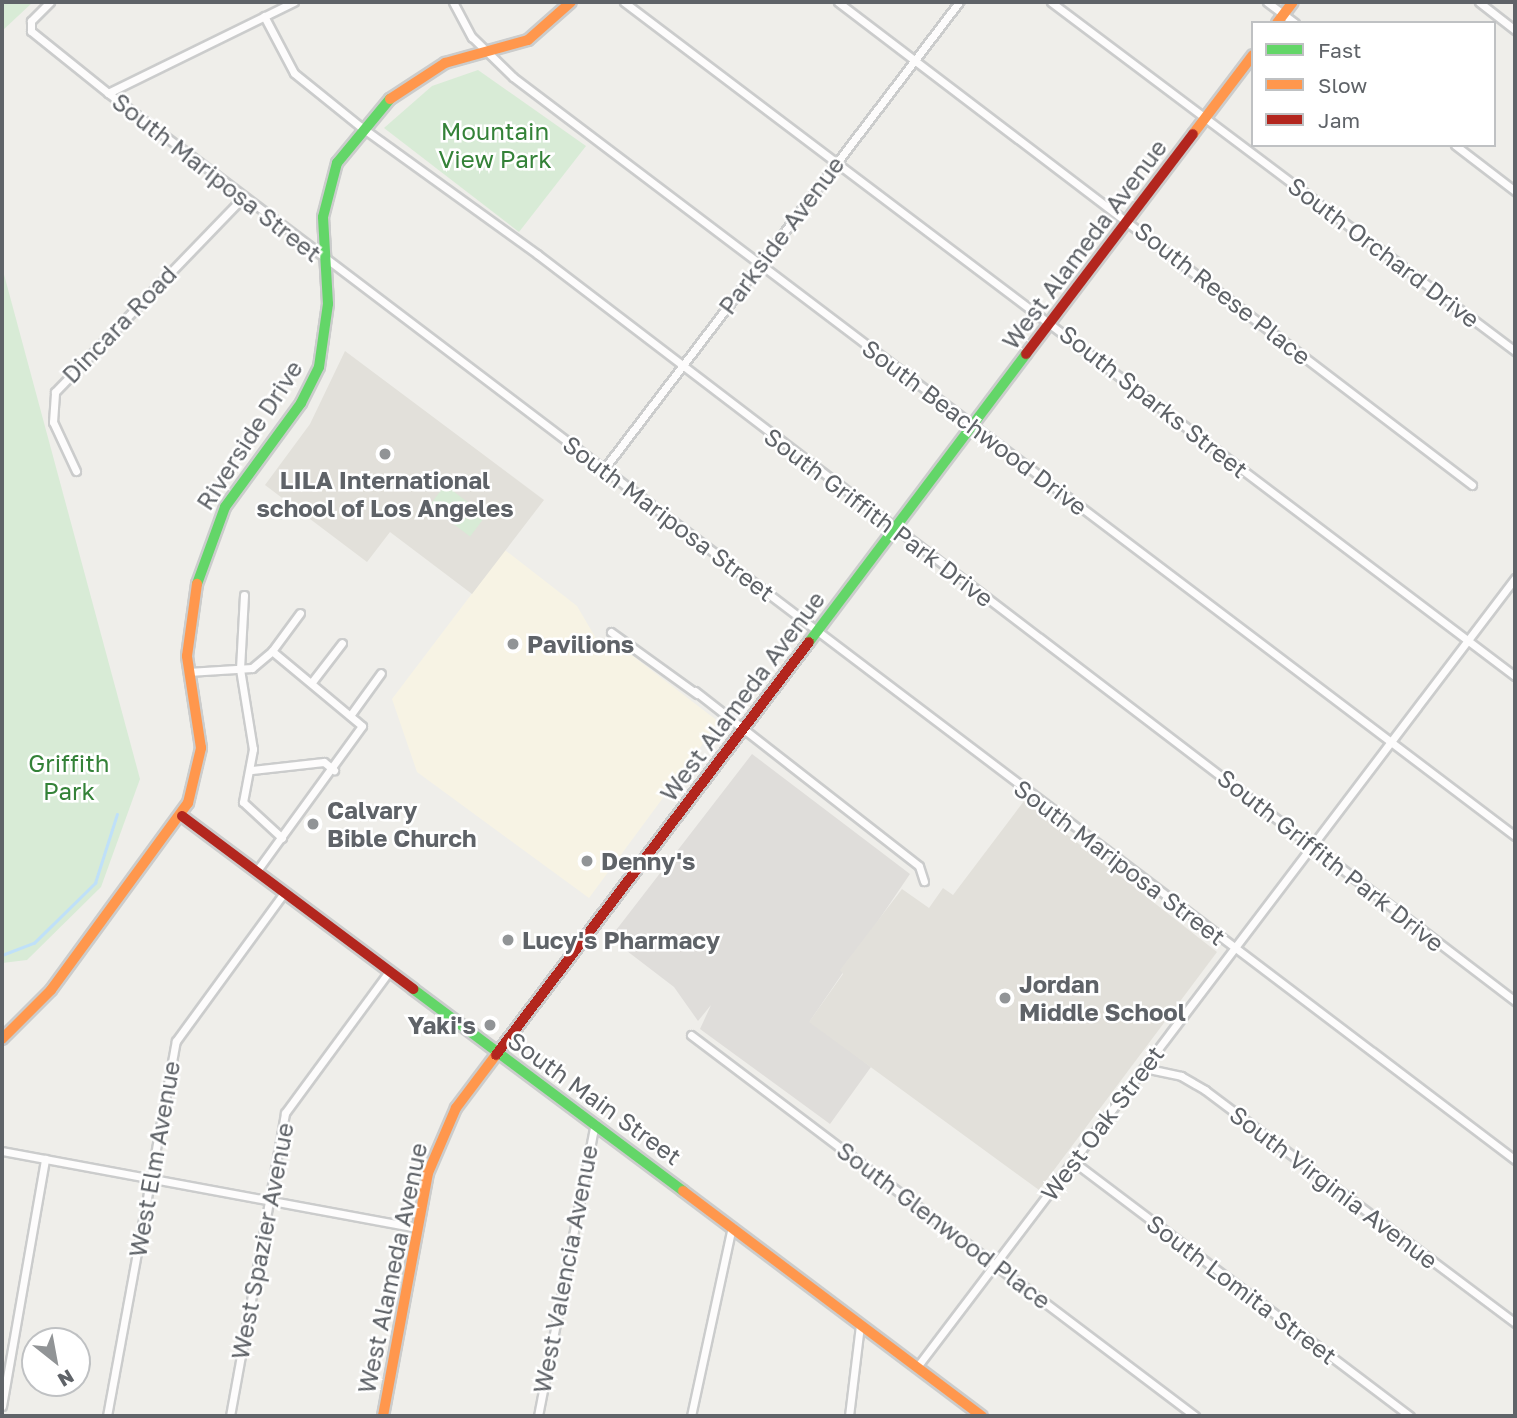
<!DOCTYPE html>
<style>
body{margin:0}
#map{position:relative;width:1517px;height:1418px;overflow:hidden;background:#efeeea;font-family:"Golos Text",sans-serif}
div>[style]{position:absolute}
.commercial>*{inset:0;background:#f7f3e4}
.industrial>*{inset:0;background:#dfddda}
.education>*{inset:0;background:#e2e0da}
.green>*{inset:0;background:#d8ebd6;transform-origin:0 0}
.stream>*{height:2.5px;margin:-1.25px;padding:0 1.25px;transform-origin:1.25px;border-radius:1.25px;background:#bfe0f9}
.roads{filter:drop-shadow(2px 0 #cbcccc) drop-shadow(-2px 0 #cbcccc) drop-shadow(0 2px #cbcccc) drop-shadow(0 -2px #cbcccc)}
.street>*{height:7px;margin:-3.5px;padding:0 3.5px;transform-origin:3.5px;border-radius:3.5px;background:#fdfcfc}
.fast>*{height:10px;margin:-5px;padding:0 5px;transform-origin:5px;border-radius:5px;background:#63d668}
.slow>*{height:10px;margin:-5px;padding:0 5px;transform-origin:5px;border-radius:5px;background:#ff974d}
.jam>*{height:10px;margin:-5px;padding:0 5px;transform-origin:5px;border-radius:5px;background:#b3261e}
.dots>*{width:19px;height:19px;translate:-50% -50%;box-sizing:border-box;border:4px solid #fff;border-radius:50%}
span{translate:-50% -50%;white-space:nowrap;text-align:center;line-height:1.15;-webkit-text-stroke:5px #fff;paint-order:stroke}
.park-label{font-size:24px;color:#348238}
.street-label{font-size:24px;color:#5f6368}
.poi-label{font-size:24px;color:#5f6368;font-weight:700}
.left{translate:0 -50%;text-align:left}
.right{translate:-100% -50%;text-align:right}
.frame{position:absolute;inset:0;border:4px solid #5f6368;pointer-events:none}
.legend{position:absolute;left:1251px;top:21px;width:245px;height:126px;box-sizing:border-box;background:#fff;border:2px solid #bfc1c3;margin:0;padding:9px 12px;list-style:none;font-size:21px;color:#5f6368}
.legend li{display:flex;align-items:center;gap:14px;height:35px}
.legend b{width:35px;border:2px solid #bfc1c3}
.north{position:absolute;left:21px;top:1327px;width:70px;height:70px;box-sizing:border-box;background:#fff;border:2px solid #bfc1c3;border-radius:50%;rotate:149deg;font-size:19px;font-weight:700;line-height:28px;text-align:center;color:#5f6368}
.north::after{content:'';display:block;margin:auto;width:24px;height:32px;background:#919496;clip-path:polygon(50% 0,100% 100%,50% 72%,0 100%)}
</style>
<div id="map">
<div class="commercial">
<div style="clip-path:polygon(505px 550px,577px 606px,597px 640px,625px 650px,719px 722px,589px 898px,417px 772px,392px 699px)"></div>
</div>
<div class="industrial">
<div style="clip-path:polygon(752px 754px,910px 874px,810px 1021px,871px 1067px,830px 1124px,700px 1029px,711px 1005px,698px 1021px,674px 987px,610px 938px)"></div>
</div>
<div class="education">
<div style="clip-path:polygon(345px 351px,544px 500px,472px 594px,390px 532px,367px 562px,265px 485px,310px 424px)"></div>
<div style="clip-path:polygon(1024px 801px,1217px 952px,1039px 1190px,809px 1022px,843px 974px,840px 970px,902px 889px,929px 908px,943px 888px,953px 895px)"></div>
</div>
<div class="green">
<div style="clip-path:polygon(2px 2px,33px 2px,2px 31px)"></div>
<div style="clip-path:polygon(478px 70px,586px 146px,519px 232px,384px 128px,432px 86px)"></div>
<div style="clip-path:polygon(2px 267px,140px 779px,101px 887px,27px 960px,2px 963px)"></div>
<div style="left:445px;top:485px;width:51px;height:26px;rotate:37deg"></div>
</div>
<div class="stream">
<div style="left:2px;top:955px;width:34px;rotate:-21deg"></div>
<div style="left:34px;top:943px;width:86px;rotate:-44.5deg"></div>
<div style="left:95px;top:883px;width:72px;rotate:-72.3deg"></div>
</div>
<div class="roads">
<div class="street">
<div style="left:50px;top:2px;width:27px;rotate:135deg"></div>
<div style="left:31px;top:21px;width:10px;rotate:90deg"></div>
<div style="left:31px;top:31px;width:99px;rotate:38.8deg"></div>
<div style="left:108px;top:93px;width:1766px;rotate:37.17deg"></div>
<div style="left:453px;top:2px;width:40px;rotate:62deg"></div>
<div style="left:472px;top:37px;width:57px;rotate:44.3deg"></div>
<div style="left:513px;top:77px;width:1257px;rotate:37.14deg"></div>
<div style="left:624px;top:2px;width:1117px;rotate:37.11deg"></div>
<div style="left:838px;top:2px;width:797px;rotate:37.3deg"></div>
<div style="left:1051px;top:2px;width:581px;rotate:36.95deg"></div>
<div style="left:1267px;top:2px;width:35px;rotate:37deg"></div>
<div style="left:1479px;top:2px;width:46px;rotate:37.9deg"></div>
<div style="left:264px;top:16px;width:64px;rotate:62.2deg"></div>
<div style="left:294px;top:73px;width:86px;rotate:38.9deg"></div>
<div style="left:361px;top:127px;width:217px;rotate:35.8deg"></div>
<div style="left:537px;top:254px;width:1231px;rotate:37.37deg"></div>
<div style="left:108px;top:93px;width:207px;rotate:-26.1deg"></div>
<div style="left:1455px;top:145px;width:76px;rotate:37.5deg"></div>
<div style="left:604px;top:469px;width:587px;rotate:-52.76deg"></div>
<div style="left:76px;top:471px;width:54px;rotate:-115.1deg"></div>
<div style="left:53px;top:422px;width:30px;rotate:-86deg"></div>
<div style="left:55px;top:392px;width:272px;rotate:-46deg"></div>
<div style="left:244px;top:595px;width:74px;rotate:93.1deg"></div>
<div style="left:240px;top:669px;width:81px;rotate:80.8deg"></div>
<div style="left:253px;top:749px;width:54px;rotate:100.7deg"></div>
<div style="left:243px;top:802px;width:53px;rotate:42.7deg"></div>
<div style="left:611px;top:632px;width:106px;rotate:35.8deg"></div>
<div style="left:272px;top:651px;width:47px;rotate:-53.6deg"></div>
<div style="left:188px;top:672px;width:64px;rotate:-3.6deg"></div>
<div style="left:252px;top:668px;width:26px;rotate:-40deg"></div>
<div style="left:272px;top:651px;width:117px;rotate:39.8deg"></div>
<div style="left:362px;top:726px;width:180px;rotate:126deg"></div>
<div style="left:312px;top:682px;width:49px;rotate:-52.4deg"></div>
<div style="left:695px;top:691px;width:284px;rotate:38deg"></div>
<div style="left:919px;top:866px;width:16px;rotate:72deg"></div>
<div style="left:352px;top:713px;width:49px;rotate:-54.1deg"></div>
<div style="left:252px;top:770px;width:72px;rotate:-6.3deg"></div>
<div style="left:324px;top:762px;width:13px;rotate:39deg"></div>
<div style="left:691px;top:1035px;width:632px;rotate:37.09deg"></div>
<div style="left:1144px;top:1068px;width:38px;rotate:12deg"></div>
<div style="left:1181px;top:1076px;width:28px;rotate:30deg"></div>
<div style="left:1205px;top:1090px;width:388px;rotate:36.9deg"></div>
<div style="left:2px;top:1151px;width:422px;rotate:10.5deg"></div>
<div style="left:1074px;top:1162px;width:421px;rotate:37.1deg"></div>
<div style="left:917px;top:1367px;width:990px;rotate:-52.84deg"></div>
<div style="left:2px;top:1406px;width:251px;rotate:-80.1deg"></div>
<div style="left:107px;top:1416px;width:381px;rotate:-79.6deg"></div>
<div style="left:176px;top:1041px;width:183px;rotate:-53.9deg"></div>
<div style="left:230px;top:1416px;width:308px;rotate:-79.7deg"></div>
<div style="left:285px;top:1113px;width:174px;rotate:-53.7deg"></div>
<div style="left:538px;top:1416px;width:298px;rotate:-79deg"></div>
<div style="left:691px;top:1416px;width:194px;rotate:-77.8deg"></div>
<div style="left:849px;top:1416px;width:92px;rotate:-83.1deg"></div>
</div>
<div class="fast">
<div style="left:197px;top:584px;width:82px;rotate:-70deg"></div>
<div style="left:225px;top:507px;width:129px;rotate:-53.8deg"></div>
<div style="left:301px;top:403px;width:40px;rotate:-63.4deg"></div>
<div style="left:319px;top:367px;width:64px;rotate:-81.9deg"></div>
<div style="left:328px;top:304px;width:87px;rotate:-93.3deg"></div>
<div style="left:323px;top:217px;width:56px;rotate:-75.5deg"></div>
<div style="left:337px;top:163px;width:83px;rotate:-50.4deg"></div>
<div style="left:809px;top:642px;width:361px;rotate:-53deg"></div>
<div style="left:413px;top:989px;width:337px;rotate:36.8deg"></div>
</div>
<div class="slow">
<div style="left:1277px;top:23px;width:26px;rotate:-53deg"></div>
<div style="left:390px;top:99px;width:66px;rotate:-33.2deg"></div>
<div style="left:445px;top:63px;width:86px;rotate:-15.5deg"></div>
<div style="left:528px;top:40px;width:57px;rotate:-41.5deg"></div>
<div style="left:1193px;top:134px;width:99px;rotate:-52.8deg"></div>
<div style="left:2px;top:1039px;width:69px;rotate:-45deg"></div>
<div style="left:51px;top:990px;width:232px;rotate:-53.8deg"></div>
<div style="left:188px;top:803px;width:57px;rotate:-76.7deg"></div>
<div style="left:201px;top:748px;width:93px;rotate:-98.7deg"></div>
<div style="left:187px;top:656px;width:73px;rotate:-82.1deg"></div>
<div style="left:683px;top:1191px;width:374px;rotate:37deg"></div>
<div style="left:383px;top:1416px;width:247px;rotate:-79.5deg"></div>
<div style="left:428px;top:1173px;width:71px;rotate:-66.7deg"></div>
<div style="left:456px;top:1108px;width:66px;rotate:-53deg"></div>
</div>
<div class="jam">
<div style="left:1026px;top:354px;width:276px;rotate:-52.8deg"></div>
<div style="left:182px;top:816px;width:289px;rotate:36.8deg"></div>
<div style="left:496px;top:1055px;width:518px;rotate:-52.84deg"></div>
</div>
</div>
<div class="dots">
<div style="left:385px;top:454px;background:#919496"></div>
<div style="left:513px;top:644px;background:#919496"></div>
<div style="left:313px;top:824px;background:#919496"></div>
<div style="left:587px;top:861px;background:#919496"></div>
<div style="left:508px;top:940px;background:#919496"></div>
<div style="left:1005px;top:998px;background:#919496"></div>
<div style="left:490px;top:1025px;background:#919496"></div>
</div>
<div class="park-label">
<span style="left:495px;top:145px">Mountain<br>View Park</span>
<span style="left:69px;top:777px">Griffith<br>Park</span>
</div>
<div class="street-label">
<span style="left:217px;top:177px;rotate:38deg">South Mariposa Street</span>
<span style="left:781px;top:235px;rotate:-53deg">Parkside Avenue</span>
<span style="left:1084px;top:244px;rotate:-53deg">West Alameda Avenue</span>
<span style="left:1384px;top:252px;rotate:37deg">South Orchard Drive</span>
<span style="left:1223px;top:293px;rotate:38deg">South Reese Place</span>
<span style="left:119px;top:324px;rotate:-46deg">Dincara Road</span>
<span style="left:1154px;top:401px;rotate:38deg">South Sparks Street</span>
<span style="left:975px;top:427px;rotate:37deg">South Beachwood Drive</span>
<span style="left:249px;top:435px;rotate:-57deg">Riverside Drive</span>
<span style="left:879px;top:517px;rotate:37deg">South Griffith Park Drive</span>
<span style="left:669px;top:518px;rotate:37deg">South Mariposa Street</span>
<span style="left:742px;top:696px;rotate:-53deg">West Alameda Avenue</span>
<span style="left:1331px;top:860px;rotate:38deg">South Griffith Park Drive</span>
<span style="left:1120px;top:862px;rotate:37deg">South Mariposa Street</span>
<span style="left:595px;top:1098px;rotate:36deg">South Main Street</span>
<span style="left:1102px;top:1123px;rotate:-53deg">West Oak Street</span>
<span style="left:154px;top:1159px;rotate:-80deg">West Elm Avenue</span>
<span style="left:1334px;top:1187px;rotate:37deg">South Virginia Avenue</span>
<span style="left:944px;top:1225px;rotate:37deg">South Glenwood Place</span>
<span style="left:262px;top:1241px;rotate:-79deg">West Spazier Avenue</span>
<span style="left:392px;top:1268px;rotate:-78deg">West Alameda Avenue</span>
<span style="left:565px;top:1269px;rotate:-79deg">West Valencia Avenue</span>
<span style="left:1242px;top:1289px;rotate:37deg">South Lomita Street</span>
</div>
<div class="poi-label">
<span style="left:385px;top:494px">LILA International<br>school of Los Angeles</span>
<span class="left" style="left:527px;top:644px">Pavilions</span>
<span class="left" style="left:327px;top:824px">Calvary<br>Bible Church</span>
<span class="left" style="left:601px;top:861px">Denny's</span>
<span class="left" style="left:522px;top:940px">Lucy's Pharmacy</span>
<span class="left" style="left:1019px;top:998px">Jordan<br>Middle School</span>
<span class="right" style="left:476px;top:1025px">Yaki's</span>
</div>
<div class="frame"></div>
<ul class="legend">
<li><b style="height:9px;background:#63d668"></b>Fast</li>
<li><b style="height:9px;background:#ff974d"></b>Slow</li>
<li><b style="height:9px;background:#b3261e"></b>Jam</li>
</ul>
<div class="north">N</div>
</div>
